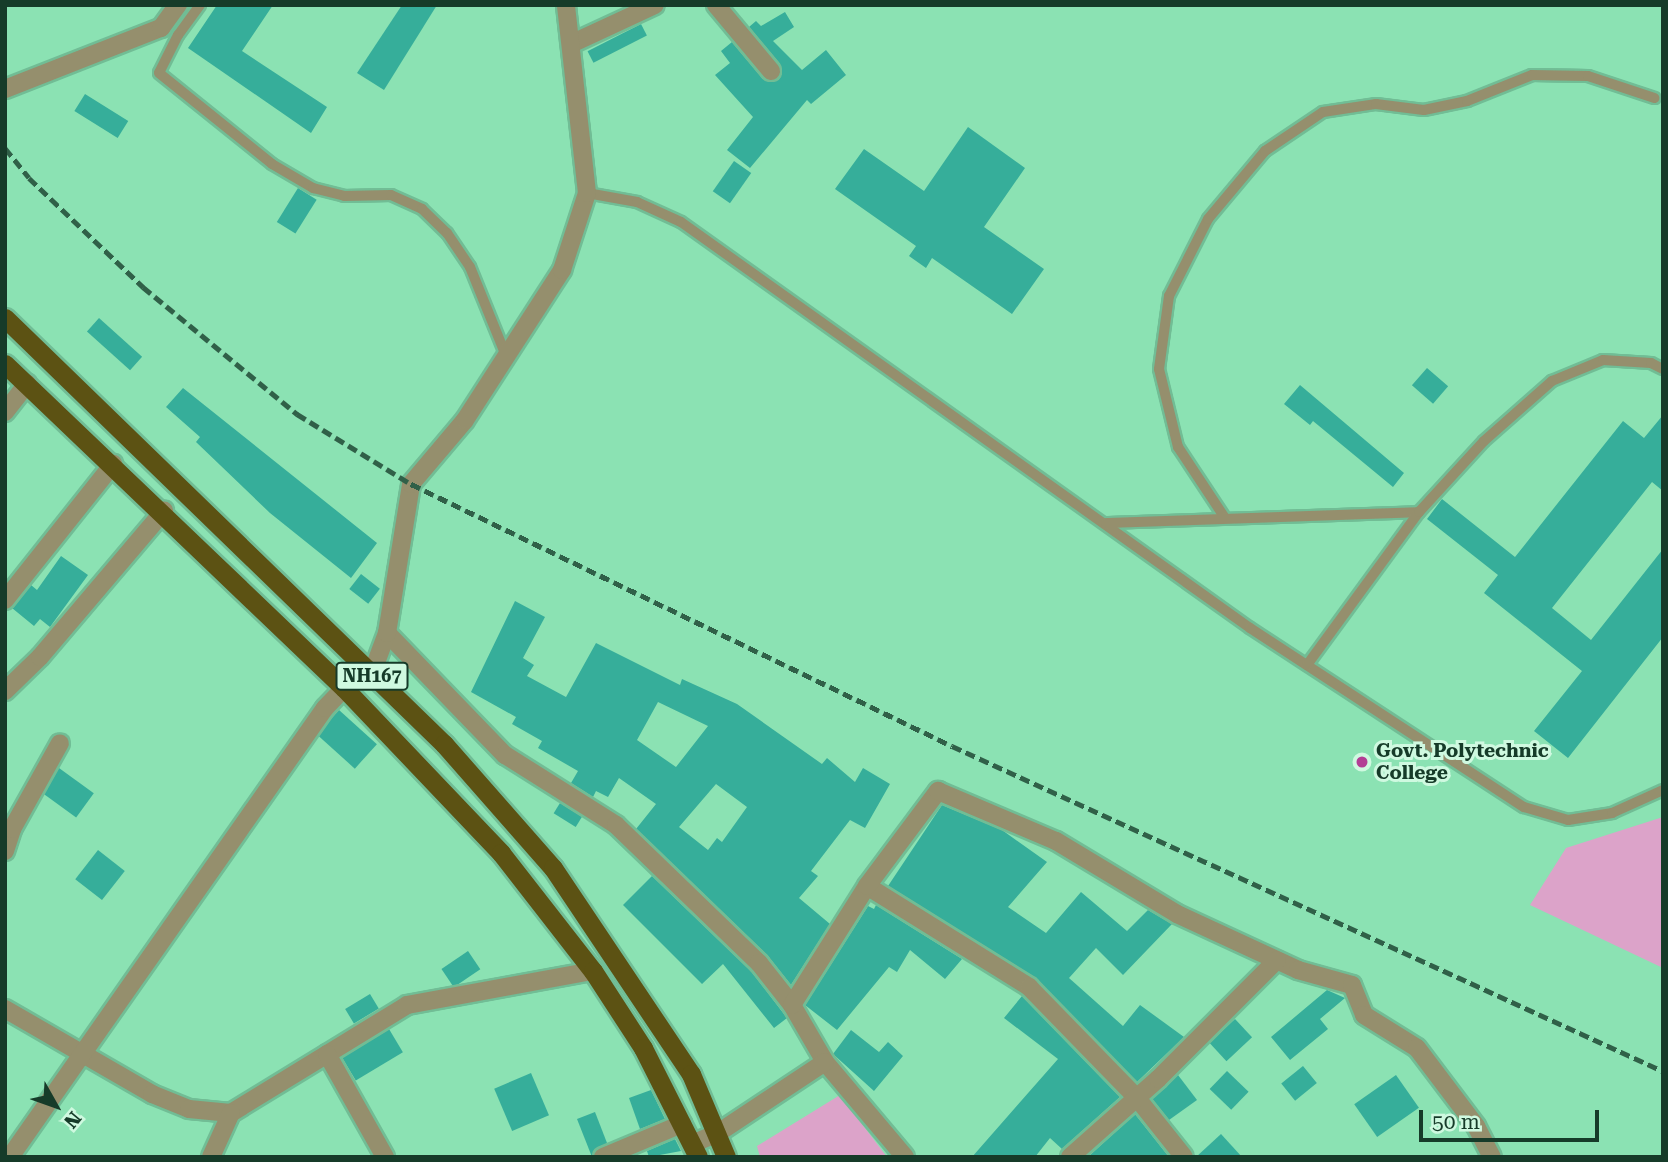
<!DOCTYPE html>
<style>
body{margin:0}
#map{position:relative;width:1668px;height:1162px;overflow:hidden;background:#8be2b3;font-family:"Roboto Serif",serif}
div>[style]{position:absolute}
.green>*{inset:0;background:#dca3c9}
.building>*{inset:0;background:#36ae9a;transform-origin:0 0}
.roads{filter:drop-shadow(2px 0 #71bd95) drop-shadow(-2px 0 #71bd95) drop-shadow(0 2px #71bd95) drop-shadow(0 -2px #71bd95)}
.service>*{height:10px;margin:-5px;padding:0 5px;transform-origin:5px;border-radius:5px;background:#958f6d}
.minor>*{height:18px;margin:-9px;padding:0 9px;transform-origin:9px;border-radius:9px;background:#958f6d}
.trunk>*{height:19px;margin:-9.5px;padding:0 9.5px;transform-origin:9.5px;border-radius:9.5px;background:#5c5213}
.rail>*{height:5px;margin-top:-2.5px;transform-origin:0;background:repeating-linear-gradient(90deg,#306048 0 10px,transparent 0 15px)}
.dots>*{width:19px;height:19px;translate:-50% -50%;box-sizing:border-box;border:4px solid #cff9e0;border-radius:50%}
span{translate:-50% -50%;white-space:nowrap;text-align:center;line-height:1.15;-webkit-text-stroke:6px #cff9e0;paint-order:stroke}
.shield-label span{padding:2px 5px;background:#cff9e0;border:2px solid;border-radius:5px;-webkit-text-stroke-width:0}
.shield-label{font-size:18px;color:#163b29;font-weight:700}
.poi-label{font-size:19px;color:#163b29;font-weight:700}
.left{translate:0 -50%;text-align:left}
.frame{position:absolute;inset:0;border:7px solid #163b29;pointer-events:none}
.north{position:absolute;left:21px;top:1071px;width:70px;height:70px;-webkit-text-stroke:5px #cff9e0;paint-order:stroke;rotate:130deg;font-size:19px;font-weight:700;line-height:28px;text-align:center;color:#163b29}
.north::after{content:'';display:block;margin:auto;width:24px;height:32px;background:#163b29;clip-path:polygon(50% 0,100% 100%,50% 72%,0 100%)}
.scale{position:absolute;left:1419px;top:1110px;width:180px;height:32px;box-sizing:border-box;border:4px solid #163b29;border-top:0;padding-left:9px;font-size:21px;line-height:24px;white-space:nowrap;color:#163b29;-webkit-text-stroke:5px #cff9e0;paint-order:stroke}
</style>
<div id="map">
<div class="green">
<div style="clip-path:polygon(1663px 817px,1663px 968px,1530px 905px,1566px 848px)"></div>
<div style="clip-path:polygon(840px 1095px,887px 1157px,760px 1157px,757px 1146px)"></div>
</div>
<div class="building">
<div style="clip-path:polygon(217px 5px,273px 5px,242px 51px,327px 107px,311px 133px,188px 48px)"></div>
<div style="clip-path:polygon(402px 5px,437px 5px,384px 90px,357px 73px)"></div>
<div style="clip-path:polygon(785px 12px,794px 27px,773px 41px,802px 70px,826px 50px,846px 75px,811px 104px,807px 100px,750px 168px,727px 150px,753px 117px,715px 75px,730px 63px,721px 51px,732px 42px,763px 79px,779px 79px,780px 64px,749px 27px,756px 21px,761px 26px)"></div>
<div style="left:641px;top:24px;width:13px;height:60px;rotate:63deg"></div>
<div style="left:85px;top:94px;width:51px;height:20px;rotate:32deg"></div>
<div style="clip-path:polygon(968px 127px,1025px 168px,984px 227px,1044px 269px,1012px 314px,932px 258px,926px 268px,909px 256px,916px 246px,835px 189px,864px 149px,924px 191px)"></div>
<div style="left:734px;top:161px;width:21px;height:37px;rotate:35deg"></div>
<div style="left:298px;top:188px;width:22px;height:40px;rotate:32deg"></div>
<div style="left:99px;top:318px;width:58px;height:18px;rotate:42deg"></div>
<div style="left:1427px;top:368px;width:28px;height:23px;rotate:41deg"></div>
<div style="clip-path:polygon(1300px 385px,1404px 473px,1393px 487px,1313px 421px,1310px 425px,1284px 404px)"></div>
<div style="clip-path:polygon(183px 388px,377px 543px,351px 578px,270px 513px,196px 442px,200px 437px,166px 407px)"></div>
<div style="clip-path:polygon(1663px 415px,1663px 491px,1652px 482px,1552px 608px,1591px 640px,1663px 549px,1663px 637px,1568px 758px,1534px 731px,1582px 671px,1484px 593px,1498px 575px,1427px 519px,1442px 499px,1515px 557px,1623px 421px,1644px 438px)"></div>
<div style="clip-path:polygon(61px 556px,88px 575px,50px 627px,40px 619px,34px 626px,12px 608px,31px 585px,37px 590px)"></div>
<div style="left:361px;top:574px;width:24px;height:19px;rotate:38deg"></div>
<div style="clip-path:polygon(evenodd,515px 601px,545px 617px,523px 658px,534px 665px,527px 676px,566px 697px,596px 643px,680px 685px,682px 679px,737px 704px,822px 764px,827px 758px,855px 782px,863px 768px,890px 784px,865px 828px,850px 820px,811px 871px,818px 876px,799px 898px,830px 924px,791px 985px,767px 955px,636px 829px,656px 804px,619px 778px,608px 797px,596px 791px,593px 797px,571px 783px,578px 771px,538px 748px,542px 741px,512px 724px,516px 717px,471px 692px,515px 601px,658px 702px,708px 726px,676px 767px,637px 740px,658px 702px,515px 601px,716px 784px,747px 807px,722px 842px,717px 838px,708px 850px,679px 827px,716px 784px)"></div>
<div style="left:339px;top:710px;width:51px;height:33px;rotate:42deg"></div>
<div style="left:59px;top:768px;width:43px;height:30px;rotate:36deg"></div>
<div style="left:560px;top:803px;width:26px;height:12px;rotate:32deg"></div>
<div style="clip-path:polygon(942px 805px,1002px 830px,1047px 862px,1008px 907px,1046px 933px,1081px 892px,1127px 931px,1148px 910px,1172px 924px,1123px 975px,1096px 948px,1069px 978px,1123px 1026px,1140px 1005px,1184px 1037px,1137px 1082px,1035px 978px,888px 886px)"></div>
<div style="left:98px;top:850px;width:34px;height:37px;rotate:38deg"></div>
<div style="clip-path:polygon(652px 876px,751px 971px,787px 1018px,774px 1028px,723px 964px,702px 984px,623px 905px)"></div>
<div style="clip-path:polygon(876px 905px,962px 959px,945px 979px,910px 950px,897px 972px,889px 967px,837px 1030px,805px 1005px,868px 906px,874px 909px)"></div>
<div style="left:468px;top:951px;width:22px;height:32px;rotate:56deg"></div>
<div style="clip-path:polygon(1327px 990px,1345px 998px,1320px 1019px,1328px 1029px,1290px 1060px,1271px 1037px)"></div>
<div style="left:370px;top:994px;width:17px;height:29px;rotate:59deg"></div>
<div style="clip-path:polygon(1022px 996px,1120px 1097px,1062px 1149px,1050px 1138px,1035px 1157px,972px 1157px,1058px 1059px,1004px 1018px)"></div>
<div style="left:1235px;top:1019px;width:25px;height:35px;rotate:47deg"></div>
<div style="left:389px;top:1029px;width:27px;height:55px;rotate:59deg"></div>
<div style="clip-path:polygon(851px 1030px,879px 1052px,888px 1042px,903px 1056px,874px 1091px,833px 1054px)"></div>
<div style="left:1303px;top:1066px;width:22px;height:28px;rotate:51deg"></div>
<div style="left:1227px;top:1071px;width:30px;height:25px;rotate:44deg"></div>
<div style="left:531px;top:1073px;width:46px;height:40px;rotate:67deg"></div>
<div style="clip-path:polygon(1178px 1075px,1197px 1100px,1169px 1120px,1152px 1099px)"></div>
<div style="left:1396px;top:1075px;width:40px;height:51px;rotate:55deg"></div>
<div style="clip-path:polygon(651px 1090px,665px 1119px,640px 1129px,629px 1098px)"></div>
<div style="clip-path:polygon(595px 1112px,607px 1143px,592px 1157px,577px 1119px)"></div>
<div style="clip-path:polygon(1135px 1114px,1169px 1157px,1089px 1157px,1089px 1156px)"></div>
<div style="clip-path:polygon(1221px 1134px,1242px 1157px,1196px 1157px)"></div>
<div style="clip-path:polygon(675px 1139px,681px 1151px,649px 1157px,647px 1151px)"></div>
</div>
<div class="roads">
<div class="service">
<div style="left:200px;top:5px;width:37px;rotate:126deg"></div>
<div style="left:178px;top:35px;width:42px;rotate:116.6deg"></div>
<div style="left:159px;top:73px;width:145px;rotate:38.8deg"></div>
<div style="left:272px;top:164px;width:48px;rotate:30.3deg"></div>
<div style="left:313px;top:188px;width:32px;rotate:14deg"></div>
<div style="left:344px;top:196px;width:47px;rotate:-1.2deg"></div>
<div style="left:391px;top:195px;width:34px;rotate:24deg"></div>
<div style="left:422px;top:209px;width:35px;rotate:44deg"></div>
<div style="left:447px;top:233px;width:41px;rotate:55.9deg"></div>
<div style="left:470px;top:267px;width:98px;rotate:67.9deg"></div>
<div style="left:587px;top:193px;width:51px;rotate:10.2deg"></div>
<div style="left:637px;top:202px;width:48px;rotate:24.4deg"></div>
<div style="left:681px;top:222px;width:699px;rotate:35.51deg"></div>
<div style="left:1250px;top:628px;width:327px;rotate:33.2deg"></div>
<div style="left:1524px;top:807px;width:46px;rotate:16.5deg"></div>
<div style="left:1568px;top:820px;width:45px;rotate:-9deg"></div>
<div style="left:1612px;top:813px;width:56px;rotate:-24.3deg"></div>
<div style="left:1225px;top:518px;width:85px;rotate:-123.5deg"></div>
<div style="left:1178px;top:447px;width:80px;rotate:-103.7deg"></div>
<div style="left:1159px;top:369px;width:74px;rotate:-82.2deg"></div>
<div style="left:1169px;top:296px;width:86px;rotate:-63.1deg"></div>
<div style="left:1208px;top:219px;width:89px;rotate:-50deg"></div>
<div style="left:1265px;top:151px;width:70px;rotate:-33.9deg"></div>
<div style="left:1323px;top:112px;width:54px;rotate:-8.6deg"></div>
<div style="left:1376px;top:104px;width:48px;rotate:7.1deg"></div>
<div style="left:1424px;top:110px;width:44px;rotate:-11.8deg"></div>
<div style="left:1467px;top:101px;width:70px;rotate:-21.8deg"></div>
<div style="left:1532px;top:75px;width:56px;rotate:1deg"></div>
<div style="left:1588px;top:76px;width:70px;rotate:18.4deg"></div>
<div style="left:1106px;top:523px;width:313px;rotate:-2deg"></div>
<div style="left:1307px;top:665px;width:190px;rotate:-53.8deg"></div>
<div style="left:1419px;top:512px;width:96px;rotate:-47.5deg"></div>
<div style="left:1484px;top:441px;width:91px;rotate:-41.4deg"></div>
<div style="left:1552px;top:381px;width:55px;rotate:-22.4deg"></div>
<div style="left:1603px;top:360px;width:48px;rotate:3.6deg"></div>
<div style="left:1651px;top:363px;width:13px;rotate:27deg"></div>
</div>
<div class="minor">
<div style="left:716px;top:5px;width:86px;rotate:50.2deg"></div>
<div style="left:573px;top:43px;width:90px;rotate:-24.9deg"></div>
<div style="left:5px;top:89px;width:168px;rotate:-21.4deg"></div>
<div style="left:161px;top:28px;width:29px;rotate:-54deg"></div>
<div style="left:5px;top:412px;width:36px;rotate:-52deg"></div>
<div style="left:5px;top:600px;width:174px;rotate:-51.5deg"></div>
<div style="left:387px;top:633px;width:170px;rotate:46deg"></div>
<div style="left:505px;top:755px;width:131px;rotate:32.2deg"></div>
<div style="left:616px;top:825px;width:199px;rotate:44deg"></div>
<div style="left:759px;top:963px;width:53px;rotate:51.8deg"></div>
<div style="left:792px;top:1005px;width:66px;rotate:59.9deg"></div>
<div style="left:825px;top:1062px;width:124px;rotate:49.9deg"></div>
<div style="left:371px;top:676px;width:46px;rotate:-69.6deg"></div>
<div style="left:387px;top:633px;width:151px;rotate:-80.8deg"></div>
<div style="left:411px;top:484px;width:84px;rotate:-49.8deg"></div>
<div style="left:465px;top:420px;width:179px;rotate:-57.1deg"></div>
<div style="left:562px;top:270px;width:81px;rotate:-72deg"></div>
<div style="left:587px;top:193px;width:189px;rotate:-96.4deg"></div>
<div style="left:5px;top:691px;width:49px;rotate:-44.2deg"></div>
<div style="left:40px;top:657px;width:192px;rotate:-49.7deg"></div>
<div style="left:5px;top:851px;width:23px;rotate:-72deg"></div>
<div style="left:12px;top:829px;width:98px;rotate:-60.8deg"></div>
<div style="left:867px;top:886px;width:191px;rotate:31.9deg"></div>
<div style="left:1029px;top:987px;width:155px;rotate:45.8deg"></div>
<div style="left:1137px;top:1098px;width:75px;rotate:51.5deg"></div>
<div style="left:792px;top:1005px;width:141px;rotate:-57.8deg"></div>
<div style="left:867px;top:886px;width:119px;rotate:-53.2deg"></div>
<div style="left:938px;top:791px;width:128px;rotate:23deg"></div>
<div style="left:1056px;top:841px;width:141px;rotate:31.1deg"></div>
<div style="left:1177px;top:914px;width:133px;rotate:24.8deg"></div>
<div style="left:1298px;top:970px;width:56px;rotate:15.5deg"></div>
<div style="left:1352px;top:985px;width:32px;rotate:68deg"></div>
<div style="left:1364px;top:1015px;width:62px;rotate:31.9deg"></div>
<div style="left:1417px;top:1048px;width:98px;rotate:52.9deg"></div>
<div style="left:1476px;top:1126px;width:35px;rotate:63deg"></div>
<div style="left:5px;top:1009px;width:170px;rotate:30deg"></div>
<div style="left:152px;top:1094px;width:40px;rotate:22deg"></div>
<div style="left:189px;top:1109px;width:42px;rotate:5.4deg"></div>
<div style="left:231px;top:1113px;width:206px;rotate:-31.5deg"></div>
<div style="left:407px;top:1005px;width:189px;rotate:-10.4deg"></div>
<div style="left:327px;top:1054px;width:118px;rotate:60.6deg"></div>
<div style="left:692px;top:1144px;width:28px;rotate:-23deg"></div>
<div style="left:718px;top:1133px;width:128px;rotate:-33.6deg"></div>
<div style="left:10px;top:1157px;width:548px;rotate:-54.95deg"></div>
<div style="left:325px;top:708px;width:28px;rotate:-46deg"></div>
<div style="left:211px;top:1157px;width:48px;rotate:-65.6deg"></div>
<div style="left:603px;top:1157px;width:86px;rotate:-22.7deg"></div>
<div style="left:1070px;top:1157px;width:118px;rotate:-41.6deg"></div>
<div style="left:1158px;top:1079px;width:168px;rotate:-45deg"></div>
</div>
<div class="trunk">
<div style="left:5px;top:318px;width:612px;rotate:44.14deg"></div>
<div style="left:444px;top:744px;width:165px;rotate:48.7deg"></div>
<div style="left:553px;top:868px;width:248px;rotate:56.2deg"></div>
<div style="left:691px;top:1074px;width:90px;rotate:67.1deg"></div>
<div style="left:5px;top:364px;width:469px;rotate:43.7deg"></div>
<div style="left:344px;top:688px;width:228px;rotate:46.4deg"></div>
<div style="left:501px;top:853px;width:150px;rotate:52.1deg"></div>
<div style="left:593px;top:971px;width:92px;rotate:57deg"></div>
<div style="left:643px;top:1048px;width:122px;rotate:63.2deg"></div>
</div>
</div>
<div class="rail">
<div style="left:5px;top:148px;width:38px;rotate:51deg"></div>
<div style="left:29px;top:178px;width:158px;rotate:43.7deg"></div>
<div style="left:143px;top:287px;width:200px;rotate:39.5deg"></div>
<div style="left:297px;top:414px;width:134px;rotate:31.6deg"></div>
<div style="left:411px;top:484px;width:601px;rotate:25.84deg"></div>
<div style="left:952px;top:746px;width:782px;rotate:24.57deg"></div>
</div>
<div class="dots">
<div style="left:1362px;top:762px;background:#b33e95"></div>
</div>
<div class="shield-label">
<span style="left:372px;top:676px">NH167</span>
</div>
<div class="poi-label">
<span class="left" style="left:1376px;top:762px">Govt. Polytechnic<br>College</span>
</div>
<div class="frame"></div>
<div class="north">N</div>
<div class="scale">50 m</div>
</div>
